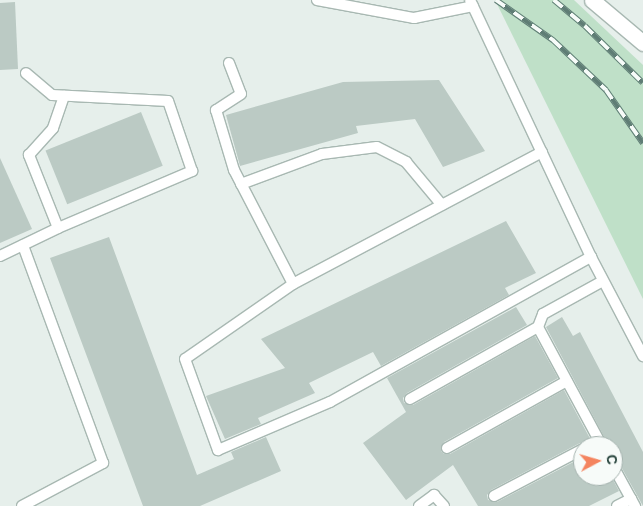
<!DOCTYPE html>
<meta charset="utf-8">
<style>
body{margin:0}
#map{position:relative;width:643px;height:506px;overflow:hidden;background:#e6efeb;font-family:Barlow,sans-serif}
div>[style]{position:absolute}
.green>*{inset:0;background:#bfe0c8}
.building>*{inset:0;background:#bbcac4;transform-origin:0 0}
.roads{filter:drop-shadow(1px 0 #a8b8b2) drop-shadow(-1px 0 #a8b8b2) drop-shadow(0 1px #a8b8b2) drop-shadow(0 -1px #a8b8b2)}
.lane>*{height:10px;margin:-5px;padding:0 5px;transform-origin:5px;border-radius:5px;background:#fff}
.street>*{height:15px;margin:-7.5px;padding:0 7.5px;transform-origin:7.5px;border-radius:7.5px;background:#fff}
.rail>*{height:5.5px;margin-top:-2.75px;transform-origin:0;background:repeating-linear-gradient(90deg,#f7fbf9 0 11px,#5f7d75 0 22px);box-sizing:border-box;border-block:1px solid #5f7d75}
span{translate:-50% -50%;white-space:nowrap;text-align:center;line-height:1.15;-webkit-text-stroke:4px #f7fbf9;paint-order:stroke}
.north{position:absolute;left:573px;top:436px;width:50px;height:50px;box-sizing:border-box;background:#f7fbf9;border:1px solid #a3b1ad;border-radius:50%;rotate:84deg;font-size:14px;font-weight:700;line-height:20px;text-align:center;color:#24423a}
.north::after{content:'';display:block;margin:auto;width:18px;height:22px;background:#f4845f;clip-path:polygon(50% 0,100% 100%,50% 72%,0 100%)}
</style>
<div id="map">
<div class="green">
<div style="clip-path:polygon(495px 0,574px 0,643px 65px,643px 299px)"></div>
</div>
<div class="building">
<div style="clip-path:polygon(15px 2px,18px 69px,0 70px,0 3px)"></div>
<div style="clip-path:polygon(439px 80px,485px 151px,443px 167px,415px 119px,356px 126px,358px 133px,240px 166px,226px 115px,343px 82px)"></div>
<div style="left:141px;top:112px;width:58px;height:103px;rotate:68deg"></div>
<div style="clip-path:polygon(0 158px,32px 229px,0 243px)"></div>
<div style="clip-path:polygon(506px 221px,536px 273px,505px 288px,509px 295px,381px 366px,373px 352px,309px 383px,315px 393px,258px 418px,261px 424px,225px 439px,206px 396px,285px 368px,261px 339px)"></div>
<div style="clip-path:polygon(109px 237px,197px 475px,234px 459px,231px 452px,266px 437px,281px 471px,200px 506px,143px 506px,50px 258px)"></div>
<div style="clip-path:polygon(516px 307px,527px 325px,407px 393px,403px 398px,404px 403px,413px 405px,535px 336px,558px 378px,444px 442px,441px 451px,444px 454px,450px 454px,564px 390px,594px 446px,580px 443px,491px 490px,487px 495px,488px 500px,497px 502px,583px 457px,583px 476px,611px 476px,619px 491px,589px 506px,478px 506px,453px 465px,406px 500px,363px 443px,406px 412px,387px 378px)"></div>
<div style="clip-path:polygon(562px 317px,573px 336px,580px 332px,643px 452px,643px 506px,619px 463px,613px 459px,613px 446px,609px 446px,546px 327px)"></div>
</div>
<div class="roads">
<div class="lane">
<div style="left:317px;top:0;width:99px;rotate:10.5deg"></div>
<div style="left:414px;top:18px;width:60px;rotate:-11.5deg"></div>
<div style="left:470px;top:0;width:284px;rotate:64.8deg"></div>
<div style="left:591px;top:257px;width:112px;rotate:62.3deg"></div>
<div style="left:229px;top:63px;width:33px;rotate:69deg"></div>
<div style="left:241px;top:94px;width:30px;rotate:147deg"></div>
<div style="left:216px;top:110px;width:63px;rotate:73.3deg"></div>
<div style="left:234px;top:170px;width:128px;rotate:62.6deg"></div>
<div style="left:542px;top:152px;width:282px;rotate:152.1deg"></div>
<div style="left:293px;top:284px;width:131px;rotate:145.2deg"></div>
<div style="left:185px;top:359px;width:97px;rotate:70.1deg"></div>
<div style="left:218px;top:450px;width:122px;rotate:-23.2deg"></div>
<div style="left:330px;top:402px;width:299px;rotate:-29.1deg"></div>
<div style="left:241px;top:184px;width:86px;rotate:-20.3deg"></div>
<div style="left:322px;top:154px;width:55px;rotate:-7.3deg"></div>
<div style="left:377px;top:147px;width:33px;rotate:27deg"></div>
<div style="left:406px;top:162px;width:56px;rotate:50.1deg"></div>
<div style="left:58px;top:228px;width:79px;rotate:-111.7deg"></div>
<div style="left:29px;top:155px;width:36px;rotate:-48deg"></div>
<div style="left:53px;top:128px;width:34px;rotate:-71deg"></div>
<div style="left:0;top:256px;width:64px;rotate:-25.8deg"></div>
<div style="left:58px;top:228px;width:146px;rotate:-23deg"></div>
<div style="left:192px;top:171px;width:74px;rotate:-108.9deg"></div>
<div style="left:168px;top:101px;width:116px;rotate:-177deg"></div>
<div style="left:52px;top:95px;width:34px;rotate:-140deg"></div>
<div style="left:410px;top:399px;width:147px;rotate:-29.4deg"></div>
<div style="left:602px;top:446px;width:135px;rotate:-118.3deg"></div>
<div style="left:538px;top:327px;width:14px;rotate:-69deg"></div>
<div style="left:543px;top:314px;width:68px;rotate:-28.8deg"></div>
<div style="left:447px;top:448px;width:137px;rotate:-29.2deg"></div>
<div style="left:613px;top:466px;width:46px;rotate:61.2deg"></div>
<div style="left:494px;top:496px;width:101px;rotate:-27.8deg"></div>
<div style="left:22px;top:506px;width:92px;rotate:-28deg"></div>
<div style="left:103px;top:463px;width:232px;rotate:-110.2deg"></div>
<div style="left:419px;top:506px;width:19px;rotate:-36deg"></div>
<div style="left:434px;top:495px;width:15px;rotate:48deg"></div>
<div style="left:617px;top:506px;width:16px;rotate:-27deg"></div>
</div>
<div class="street">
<div style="left:592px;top:0;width:67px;rotate:40.1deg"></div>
</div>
</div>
<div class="rail">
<div style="left:496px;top:0;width:70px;rotate:35.1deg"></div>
<div style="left:553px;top:40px;width:73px;rotate:43.3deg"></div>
<div style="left:606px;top:90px;width:65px;rotate:55.1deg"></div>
<div style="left:554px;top:0;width:40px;rotate:40deg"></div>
<div style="left:585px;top:26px;width:81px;rotate:44.5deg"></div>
</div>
<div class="north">С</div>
</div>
